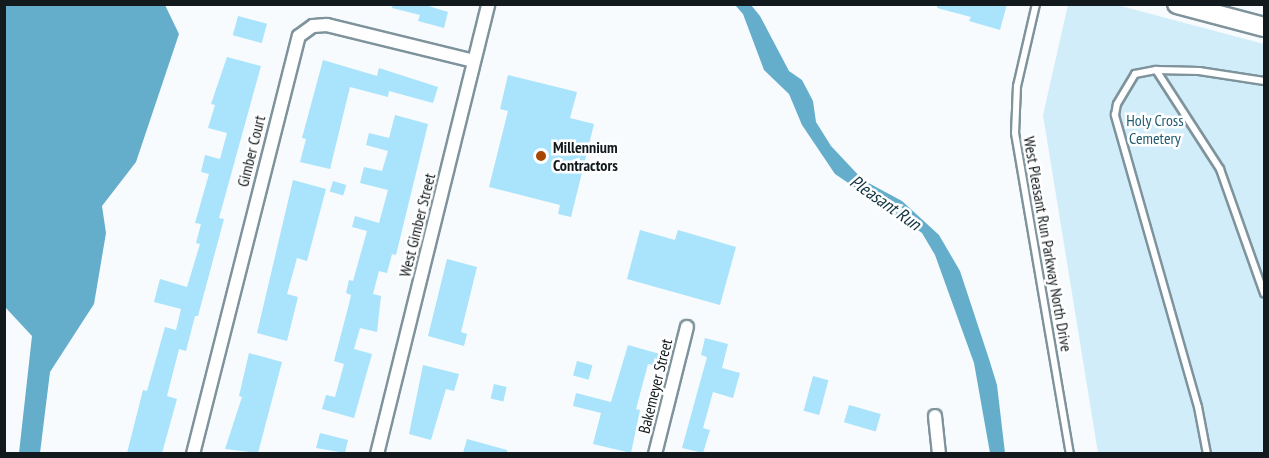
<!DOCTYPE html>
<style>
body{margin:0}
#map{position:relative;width:1269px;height:458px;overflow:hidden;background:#f7fbfd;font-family:"PT Sans Narrow",sans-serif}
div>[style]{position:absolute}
.green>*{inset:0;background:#d1edf9}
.water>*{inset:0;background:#64aecc}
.building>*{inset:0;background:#a9e3fc;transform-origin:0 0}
.roads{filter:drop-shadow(2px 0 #7f939c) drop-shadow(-2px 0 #7f939c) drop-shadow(0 2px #7f939c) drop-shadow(0 -2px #7f939c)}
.lane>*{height:6px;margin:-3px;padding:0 3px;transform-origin:3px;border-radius:3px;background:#fff}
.street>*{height:12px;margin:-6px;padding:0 6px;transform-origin:6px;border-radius:6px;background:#fff}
.secondary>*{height:18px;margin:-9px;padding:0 9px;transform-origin:9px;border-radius:9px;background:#fff}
.dots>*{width:16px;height:16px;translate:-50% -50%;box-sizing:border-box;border:3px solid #fff;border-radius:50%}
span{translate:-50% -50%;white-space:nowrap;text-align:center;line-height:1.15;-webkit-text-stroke:5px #fff;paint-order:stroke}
.park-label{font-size:16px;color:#225d72}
.poi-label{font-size:16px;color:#121a1d;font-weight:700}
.left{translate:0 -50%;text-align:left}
.street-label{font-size:16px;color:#121a1d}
.water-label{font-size:18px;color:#0f323f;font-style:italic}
.frame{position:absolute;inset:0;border:6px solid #121a1d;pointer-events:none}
</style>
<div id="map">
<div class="green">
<div style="clip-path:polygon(1068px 5px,1117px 5px,1264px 44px,1264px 453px,1098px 453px,1043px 115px)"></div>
</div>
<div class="water">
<div style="clip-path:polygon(5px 4px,165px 5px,179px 34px,136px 162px,102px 206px,106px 233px,94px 304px,50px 372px,40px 453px,19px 453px,32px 336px,5px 307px)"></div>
<div style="clip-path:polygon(735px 5px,751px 5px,760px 16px,789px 71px,802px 80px,813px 101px,816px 122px,831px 146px,863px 180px,902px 201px,939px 235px,960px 271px,989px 359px,997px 385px,1005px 453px,990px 453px,974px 363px,935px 255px,922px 233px,835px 174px,802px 125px,789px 94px,764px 70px,743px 14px)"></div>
</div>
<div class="building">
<div style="clip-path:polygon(393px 4px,422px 4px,448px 12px,444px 28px,418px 21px,420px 15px,392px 8px)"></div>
<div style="clip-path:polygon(937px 4px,1007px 4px,1000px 30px,969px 21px,971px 17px,937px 8px)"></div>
<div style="left:238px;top:16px;width:30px;height:20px;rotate:15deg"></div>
<div style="clip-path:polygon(227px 57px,261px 66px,219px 218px,224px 219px,198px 316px,195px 316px,186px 351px,179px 349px,167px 396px,177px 399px,162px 453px,127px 453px,143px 390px,147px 391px,165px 327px,176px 330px,181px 309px,154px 302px,160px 279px,187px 287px,200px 244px,196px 243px,201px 224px,195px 223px,209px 174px,201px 172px,205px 155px,220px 159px,227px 133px,208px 128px,215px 105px,211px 104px)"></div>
<div style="clip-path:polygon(323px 60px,377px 76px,379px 68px,438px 87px,433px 103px,389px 91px,388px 97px,350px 87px,330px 169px,300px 162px,306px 139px,302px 138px)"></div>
<div style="clip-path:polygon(508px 75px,577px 92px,570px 118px,594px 124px,571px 217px,558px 214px,560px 205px,489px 187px,508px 111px,500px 109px)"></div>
<div style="clip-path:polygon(395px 115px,428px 124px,396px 255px,392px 254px,387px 273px,379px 271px,373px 294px,381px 296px,377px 332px,360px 328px,354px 349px,372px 354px,354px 418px,322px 409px,326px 395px,335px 397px,344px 364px,334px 361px,349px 304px,351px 295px,346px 293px,349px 280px,353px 281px,367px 231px,352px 227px,355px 216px,379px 223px,388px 190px,360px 183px,364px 167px,382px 171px,388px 151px,366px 145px,369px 133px,389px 138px)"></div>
<div style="clip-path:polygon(293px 180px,326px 189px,307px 261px,297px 258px,287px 294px,298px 297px,287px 341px,257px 333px)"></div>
<div style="left:333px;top:181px;width:14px;height:11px;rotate:17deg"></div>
<div style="clip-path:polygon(640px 230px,675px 240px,678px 230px,736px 247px,720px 305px,627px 279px)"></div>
<div style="clip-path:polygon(447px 259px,477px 267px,461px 332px,467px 334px,464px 346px,428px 336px)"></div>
<div style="clip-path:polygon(705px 338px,728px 344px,722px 368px,740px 373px,733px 398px,713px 392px,703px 428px,710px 430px,703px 453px,682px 448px,707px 357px,701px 355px)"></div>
<div style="clip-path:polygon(628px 345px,660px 354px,657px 366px,648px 364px,636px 409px,640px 410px,631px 453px,593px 444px,601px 413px,573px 406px,576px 393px,611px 402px)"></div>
<div style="clip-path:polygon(249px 353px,282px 362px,258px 453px,225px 449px,242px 397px,239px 396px)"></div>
<div style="left:577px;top:361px;width:16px;height:15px;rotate:15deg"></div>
<div style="clip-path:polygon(423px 365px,459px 374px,454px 391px,446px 389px,431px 440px,409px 434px)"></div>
<div style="left:813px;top:376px;width:16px;height:36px;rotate:15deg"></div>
<div style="left:494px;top:384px;width:13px;height:15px;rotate:13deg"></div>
<div style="left:849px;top:405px;width:33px;height:18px;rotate:16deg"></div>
<div style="clip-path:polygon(320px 433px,348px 440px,345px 453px,316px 448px)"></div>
<div style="clip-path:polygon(467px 439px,507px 450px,507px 453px,463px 453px)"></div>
</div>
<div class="roads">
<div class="lane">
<div style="left:1036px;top:4px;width:84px;rotate:103deg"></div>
<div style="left:1017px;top:86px;width:47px;rotate:92.4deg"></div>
<div style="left:1015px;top:133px;width:326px;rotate:80.3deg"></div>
<div style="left:1156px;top:70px;width:118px;rotate:57.1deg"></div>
<div style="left:1220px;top:169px;width:132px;rotate:70.5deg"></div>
<div style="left:1207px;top:454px;width:48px;rotate:-100.8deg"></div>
<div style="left:1198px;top:407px;width:304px;rotate:-105.9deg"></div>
<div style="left:1115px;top:115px;width:11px;rotate:-80deg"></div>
<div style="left:1117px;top:104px;width:35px;rotate:-59deg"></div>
<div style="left:1135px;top:74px;width:21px;rotate:-11deg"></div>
<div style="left:1156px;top:70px;width:43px;rotate:1.3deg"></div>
<div style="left:1199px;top:71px;width:66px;rotate:8.7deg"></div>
</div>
<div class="street">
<div style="left:935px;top:416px;width:38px;rotate:84deg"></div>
<div style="left:193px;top:454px;width:431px;rotate:-75.8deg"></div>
<div style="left:299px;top:36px;width:17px;rotate:-36deg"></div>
<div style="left:313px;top:26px;width:14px;rotate:-4deg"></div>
<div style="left:327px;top:25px;width:151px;rotate:13.8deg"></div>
<div style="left:377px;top:454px;width:463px;rotate:-76.1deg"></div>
<div style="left:655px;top:454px;width:131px;rotate:-75.9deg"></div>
</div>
<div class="secondary">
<div style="left:1177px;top:4px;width:90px;rotate:14.8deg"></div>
</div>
</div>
<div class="dots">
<div style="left:541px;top:156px;background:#a84702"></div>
</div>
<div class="park-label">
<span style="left:1155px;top:129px">Holy Cross<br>Cemetery</span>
</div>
<div class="poi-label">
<span class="left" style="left:553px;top:156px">Millennium<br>Contractors</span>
</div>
<div class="street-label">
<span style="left:251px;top:151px;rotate:-76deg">Gimber Court</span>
<span style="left:417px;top:225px;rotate:-76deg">West Gimber Street</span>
<span style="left:1048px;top:244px;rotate:80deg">West Pleasant Run Parkway North Drive</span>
<span style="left:655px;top:386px;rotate:-76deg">Bakemeyer Street</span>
</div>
<div class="water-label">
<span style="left:885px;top:203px;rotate:35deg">Pleasant Run</span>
</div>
<div class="frame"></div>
</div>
